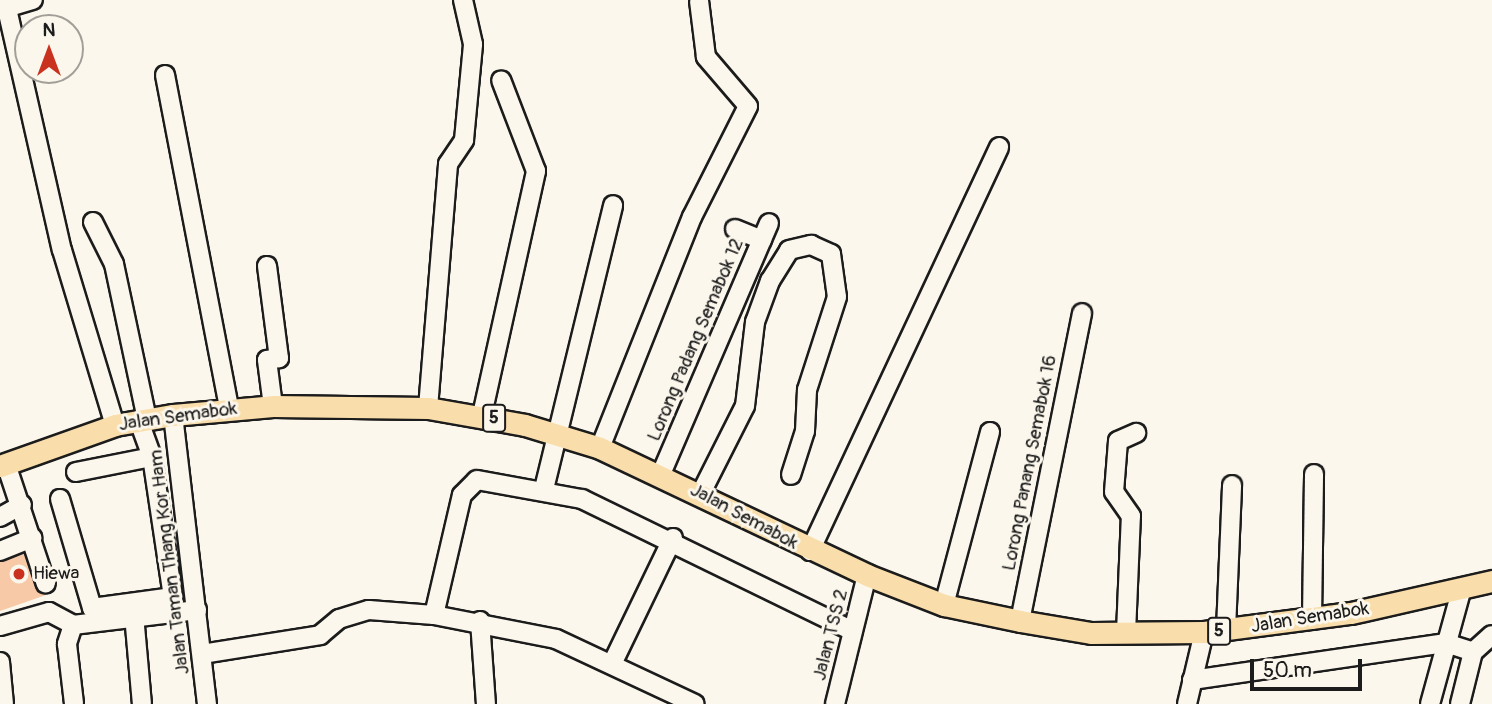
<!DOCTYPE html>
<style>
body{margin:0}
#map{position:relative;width:1492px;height:704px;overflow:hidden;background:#fbf7ec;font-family:Pangolin,sans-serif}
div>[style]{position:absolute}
.building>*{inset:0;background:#f7c9a6}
.roads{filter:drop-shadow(2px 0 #1c1c1c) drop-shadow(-2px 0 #1c1c1c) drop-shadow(0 2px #1c1c1c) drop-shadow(0 -2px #1c1c1c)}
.minor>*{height:18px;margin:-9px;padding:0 9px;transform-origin:9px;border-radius:9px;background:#fbf7ec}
.major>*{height:21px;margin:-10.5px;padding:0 10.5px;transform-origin:10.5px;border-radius:10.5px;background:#f9deab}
.dots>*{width:19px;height:19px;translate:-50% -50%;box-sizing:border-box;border:4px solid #fbf7ec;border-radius:50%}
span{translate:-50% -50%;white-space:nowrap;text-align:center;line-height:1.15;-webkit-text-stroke:6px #fbf7ec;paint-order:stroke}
.shield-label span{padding:2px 5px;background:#fbf7ec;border:2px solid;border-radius:5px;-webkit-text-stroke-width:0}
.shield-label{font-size:18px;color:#1c1c1c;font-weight:700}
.street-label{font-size:19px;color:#1c1c1c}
.poi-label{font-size:19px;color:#1c1c1c}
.left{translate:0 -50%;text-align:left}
.north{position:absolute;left:14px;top:14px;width:70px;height:70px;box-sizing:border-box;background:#fbf7ec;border:2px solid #a29f99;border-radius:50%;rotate:0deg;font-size:19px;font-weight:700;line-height:28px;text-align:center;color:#1c1c1c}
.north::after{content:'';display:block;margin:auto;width:24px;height:32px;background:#c8321e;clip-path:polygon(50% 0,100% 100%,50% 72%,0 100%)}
.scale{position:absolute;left:1250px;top:659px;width:112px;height:32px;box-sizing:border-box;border:4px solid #1c1c1c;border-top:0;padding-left:9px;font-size:21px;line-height:24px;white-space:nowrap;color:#1c1c1c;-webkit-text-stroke:5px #fbf7ec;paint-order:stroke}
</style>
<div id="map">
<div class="building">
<div style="clip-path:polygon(24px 554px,36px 588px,46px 595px,0 611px,0 562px)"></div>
</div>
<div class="roads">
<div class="minor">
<div style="left:5px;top:0;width:256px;rotate:77.2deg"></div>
<div style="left:62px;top:250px;width:183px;rotate:73.2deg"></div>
<div style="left:6px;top:8px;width:28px;rotate:-17deg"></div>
<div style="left:165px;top:75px;width:339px;rotate:79.1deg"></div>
<div style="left:93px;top:222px;width:47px;rotate:63.4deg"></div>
<div style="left:114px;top:264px;width:158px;rotate:78deg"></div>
<div style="left:735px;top:229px;width:29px;rotate:22deg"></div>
<div style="left:267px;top:266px;width:93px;rotate:82.6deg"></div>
<div style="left:279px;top:358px;width:12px;rotate:171deg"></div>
<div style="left:267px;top:360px;width:46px;rotate:82.6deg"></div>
<div style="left:428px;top:408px;width:245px;rotate:-85.3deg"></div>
<div style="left:448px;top:164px;width:29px;rotate:-56deg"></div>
<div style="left:464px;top:140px;width:96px;rotate:-84.6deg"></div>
<div style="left:473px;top:44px;width:45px;rotate:-102.8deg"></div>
<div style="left:173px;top:415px;width:291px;rotate:83.3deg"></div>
<div style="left:482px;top:415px;width:250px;rotate:-77.5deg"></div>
<div style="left:536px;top:171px;width:97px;rotate:-111deg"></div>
<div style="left:600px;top:448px;width:249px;rotate:-68.3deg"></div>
<div style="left:692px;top:217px;width:124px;rotate:-63.2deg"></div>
<div style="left:748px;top:106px;width:65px;rotate:-130.6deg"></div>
<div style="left:706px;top:57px;width:56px;rotate:-97.1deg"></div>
<div style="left:6px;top:464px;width:126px;rotate:71.6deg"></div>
<div style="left:76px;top:472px;width:77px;rotate:-11.2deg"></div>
<div style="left:661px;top:474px;width:273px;rotate:-66.7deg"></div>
<div style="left:544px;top:489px;width:292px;rotate:-76.3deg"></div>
<div style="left:701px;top:493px;width:97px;rotate:-63.2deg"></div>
<div style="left:745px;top:406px;width:85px;rotate:-83.2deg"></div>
<div style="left:755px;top:322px;width:44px;rotate:-69.9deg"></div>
<div style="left:770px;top:281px;width:36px;rotate:-58deg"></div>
<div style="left:789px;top:250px;width:23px;rotate:-13deg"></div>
<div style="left:811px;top:245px;width:22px;rotate:24deg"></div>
<div style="left:831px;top:254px;width:43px;rotate:82.1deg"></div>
<div style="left:837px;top:297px;width:98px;rotate:107.9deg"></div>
<div style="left:807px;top:390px;width:41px;rotate:92.8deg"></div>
<div style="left:805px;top:431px;width:46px;rotate:107.7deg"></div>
<div style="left:60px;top:499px;width:114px;rotate:73.6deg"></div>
<div style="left:92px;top:608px;width:82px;rotate:-7.7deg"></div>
<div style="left:173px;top:597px;width:142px;rotate:-98.5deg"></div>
<div style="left:152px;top:457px;width:38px;rotate:-110deg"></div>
<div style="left:0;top:517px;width:25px;rotate:-29deg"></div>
<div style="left:0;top:551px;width:35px;rotate:-22deg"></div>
<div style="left:810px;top:551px;width:446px;rotate:-64.9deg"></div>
<div style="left:944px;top:605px;width:179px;rotate:-75.1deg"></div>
<div style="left:134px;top:615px;width:89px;rotate:84.9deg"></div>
<div style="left:434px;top:615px;width:123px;rotate:-76.9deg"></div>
<div style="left:462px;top:495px;width:21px;rotate:-45deg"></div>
<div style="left:477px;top:480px;width:107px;rotate:10.3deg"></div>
<div style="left:582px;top:499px;width:301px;rotate:26deg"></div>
<div style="left:1312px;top:620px;width:146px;rotate:-89.2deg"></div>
<div style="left:480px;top:621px;width:83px;rotate:85.9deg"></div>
<div style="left:1020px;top:621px;width:314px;rotate:-78.6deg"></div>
<div style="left:73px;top:625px;width:125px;rotate:-6.9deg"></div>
<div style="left:73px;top:625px;width:20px;rotate:108deg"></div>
<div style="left:67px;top:644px;width:60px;rotate:83.3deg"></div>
<div style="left:0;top:626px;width:51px;rotate:-15.9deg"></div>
<div style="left:49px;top:612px;width:27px;rotate:28deg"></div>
<div style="left:1226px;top:630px;width:145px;rotate:-87.6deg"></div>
<div style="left:1126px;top:633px;width:117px;rotate:-87.6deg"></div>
<div style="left:1131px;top:516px;width:29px;rotate:-125deg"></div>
<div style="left:1114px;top:492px;width:51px;rotate:-85.5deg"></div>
<div style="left:1118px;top:441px;width:20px;rotate:-24deg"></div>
<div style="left:202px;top:654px;width:120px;rotate:-9.1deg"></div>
<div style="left:320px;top:635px;width:25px;rotate:-40deg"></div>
<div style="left:339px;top:619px;width:31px;rotate:-17deg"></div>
<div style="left:369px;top:610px;width:65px;rotate:4.4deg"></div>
<div style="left:434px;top:615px;width:124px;rotate:11.1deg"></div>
<div style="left:556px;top:639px;width:153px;rotate:25.1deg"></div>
<div style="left:0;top:662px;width:42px;rotate:84.6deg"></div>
<div style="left:612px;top:664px;width:140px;rotate:-64.2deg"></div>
<div style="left:1192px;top:680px;width:257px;rotate:-8.3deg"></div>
<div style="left:1446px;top:643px;width:28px;rotate:18deg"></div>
<div style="left:835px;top:704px;width:133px;rotate:-76.1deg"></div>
<div style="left:1187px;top:704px;width:74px;rotate:-76.7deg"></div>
<div style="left:1430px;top:704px;width:120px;rotate:-74.6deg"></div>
<div style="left:1460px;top:704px;width:54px;rotate:-76deg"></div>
<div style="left:1473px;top:652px;width:25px;rotate:-42deg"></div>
</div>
<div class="major">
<div style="left:0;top:466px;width:122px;rotate:-19.6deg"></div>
<div style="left:115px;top:425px;width:59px;rotate:-9.8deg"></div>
<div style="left:173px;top:415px;width:100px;rotate:-5.1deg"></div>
<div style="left:273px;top:406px;width:155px;rotate:0.7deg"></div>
<div style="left:428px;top:408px;width:98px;rotate:9.9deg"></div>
<div style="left:525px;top:425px;width:78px;rotate:17deg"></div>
<div style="left:600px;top:448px;width:296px;rotate:25.4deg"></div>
<div style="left:867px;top:575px;width:83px;rotate:21.3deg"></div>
<div style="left:944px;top:605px;width:78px;rotate:11.9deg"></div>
<div style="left:1020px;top:621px;width:72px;rotate:9.6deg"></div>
<div style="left:1091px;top:633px;width:113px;rotate:-0.5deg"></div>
<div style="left:1204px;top:632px;width:148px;rotate:-7.4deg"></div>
<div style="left:1351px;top:613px;width:145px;rotate:-12.8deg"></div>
</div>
</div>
<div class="dots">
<div style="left:19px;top:574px;background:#c8321e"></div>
</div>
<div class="shield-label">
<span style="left:494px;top:418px">5</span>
<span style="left:1219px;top:631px">5</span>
</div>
<div class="street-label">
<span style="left:696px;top:340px;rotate:-67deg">Lorong Padang Semabok 12</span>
<span style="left:178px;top:417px;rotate:-8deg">Jalan Semabok</span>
<span style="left:1030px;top:463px;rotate:-79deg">Lorong Panang Semabok 16</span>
<span style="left:744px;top:517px;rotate:28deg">Jalan Semabok</span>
<span style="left:170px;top:562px;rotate:-97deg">Jalan Taman Thang Kor Ham</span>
<span style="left:1310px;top:618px;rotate:-9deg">Jalan Semabok</span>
<span style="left:831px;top:635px;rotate:-76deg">Jalan TSS 2</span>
</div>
<div class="poi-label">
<span class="left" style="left:33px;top:574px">Hiewa</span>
</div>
<div class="north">N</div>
<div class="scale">50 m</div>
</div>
